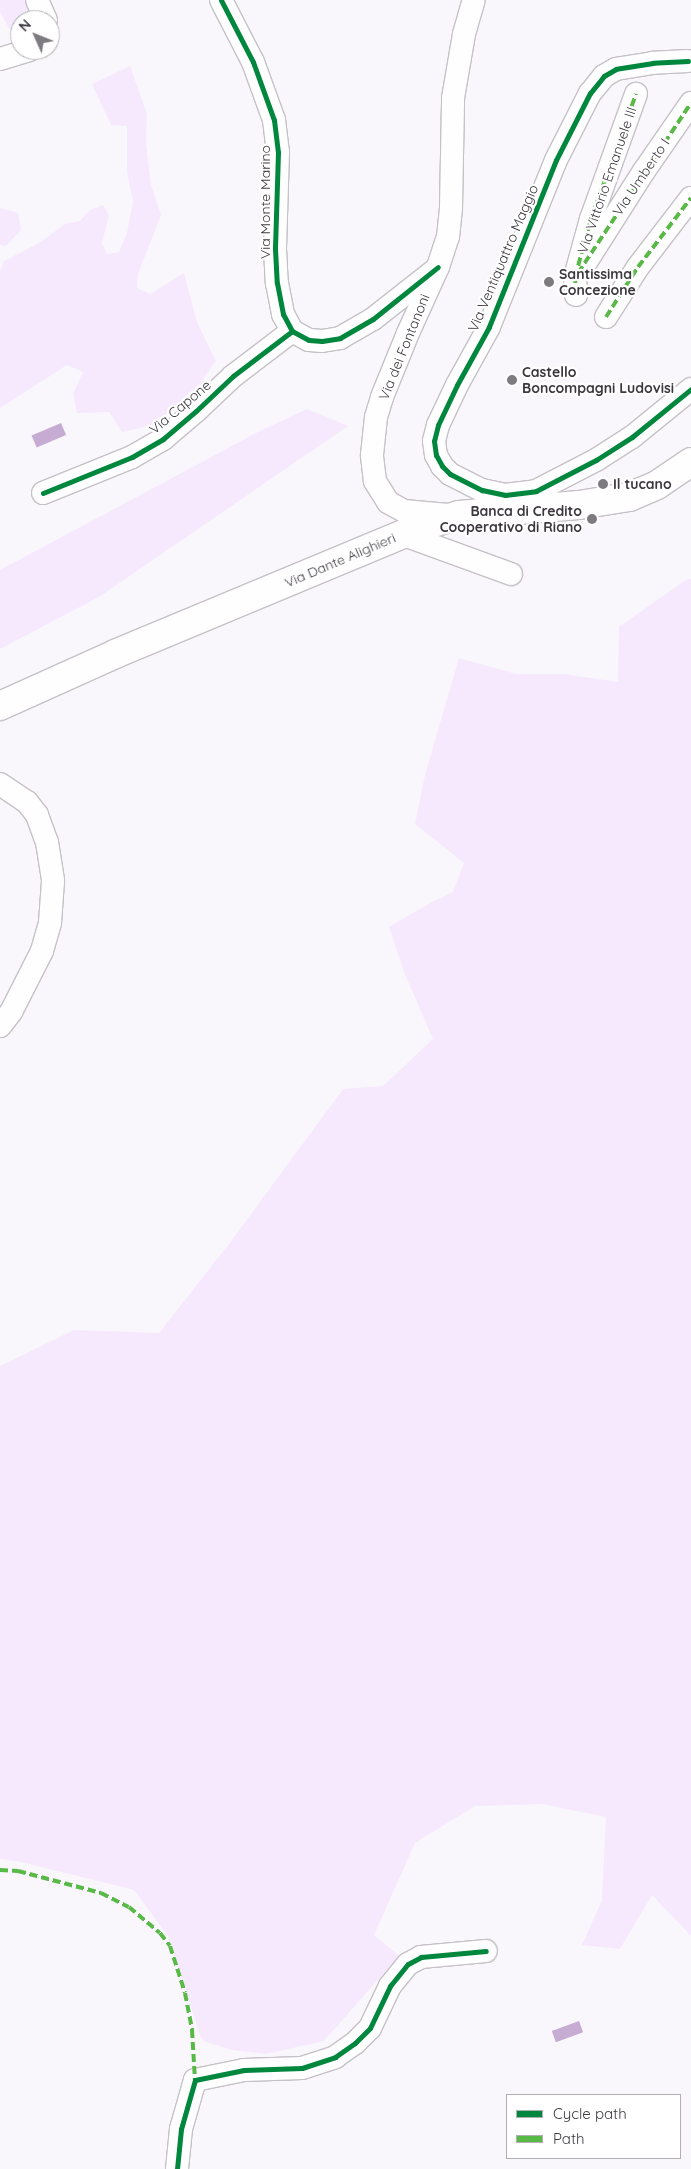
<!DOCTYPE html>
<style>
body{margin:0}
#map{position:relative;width:691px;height:2169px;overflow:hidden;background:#faf7fc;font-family:Quicksand,sans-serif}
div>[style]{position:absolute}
.green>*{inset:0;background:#f6e9fd}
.water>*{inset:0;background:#c6abd3;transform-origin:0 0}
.roads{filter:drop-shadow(1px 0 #c5c1c7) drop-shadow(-1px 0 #c5c1c7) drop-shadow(0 1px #c5c1c7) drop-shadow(0 -1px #c5c1c7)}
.street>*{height:22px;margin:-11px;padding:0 11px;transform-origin:11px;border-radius:11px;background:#fefeff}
.secondary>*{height:28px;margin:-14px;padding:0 14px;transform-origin:14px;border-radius:14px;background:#fefeff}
.quiet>*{height:4px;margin-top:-2px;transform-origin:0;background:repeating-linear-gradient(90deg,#58b947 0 8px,transparent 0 12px)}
.cycleway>*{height:5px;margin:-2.5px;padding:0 2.5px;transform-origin:2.5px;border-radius:2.5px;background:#00873e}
.dots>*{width:14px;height:14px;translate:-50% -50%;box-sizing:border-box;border:2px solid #fff;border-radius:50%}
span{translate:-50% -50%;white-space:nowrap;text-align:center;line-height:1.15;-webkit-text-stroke:4.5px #fff;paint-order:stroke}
.street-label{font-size:14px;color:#3c383e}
.poi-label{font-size:14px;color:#3c383e;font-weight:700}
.left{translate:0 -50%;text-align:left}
.right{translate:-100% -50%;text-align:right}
.legend{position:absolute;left:506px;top:2094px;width:175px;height:65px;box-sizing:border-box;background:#fff;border:1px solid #b1afb2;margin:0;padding:6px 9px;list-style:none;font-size:15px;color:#3c383e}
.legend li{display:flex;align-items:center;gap:10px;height:25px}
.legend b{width:25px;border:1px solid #b1afb2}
.north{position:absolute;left:10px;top:10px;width:50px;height:50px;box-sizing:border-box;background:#fff;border:1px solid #b1afb2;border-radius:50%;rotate:314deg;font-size:14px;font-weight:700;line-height:20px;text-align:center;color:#3c383e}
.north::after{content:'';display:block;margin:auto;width:18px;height:22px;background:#7e7b80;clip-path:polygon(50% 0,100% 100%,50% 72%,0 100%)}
</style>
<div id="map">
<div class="green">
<div style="clip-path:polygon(0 0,32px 0,37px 20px,20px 20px,20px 48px,0 12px)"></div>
<div style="clip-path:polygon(130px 66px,147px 114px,146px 144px,151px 185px,161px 215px,138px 274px,137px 288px,150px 294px,184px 273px,197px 322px,216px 361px,198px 386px,153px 425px,122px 432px,109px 412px,77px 413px,73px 394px,83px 372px,67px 365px,0 408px,0 271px,4px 261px,39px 243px,65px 224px,80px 221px,90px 210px,103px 205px,109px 215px,102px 243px,107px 254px,119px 252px,127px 233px,133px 201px,127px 173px,127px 126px,111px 125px,92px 84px)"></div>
<div style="clip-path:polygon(0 208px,18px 213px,21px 230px,6px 246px,0 245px)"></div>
<div style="clip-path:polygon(307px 409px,348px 426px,99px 597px,0 649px,0 570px,258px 432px)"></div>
<div style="clip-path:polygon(687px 579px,691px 579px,691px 1936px,652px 1895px,620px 1949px,582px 1945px,602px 1900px,606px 1817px,542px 1804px,475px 1806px,415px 1843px,374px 1935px,399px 1956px,324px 2041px,266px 2054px,232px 2050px,206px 2042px,201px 2038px,168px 1936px,134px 1890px,17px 1861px,0 1859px,0 1366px,74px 1330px,159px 1333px,232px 1240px,343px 1089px,383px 1086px,433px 1039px,404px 972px,389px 927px,430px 903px,453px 892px,464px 863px,415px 824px,425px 775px,459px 658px,516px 674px,564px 674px,618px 682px,619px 627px)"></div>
</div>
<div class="water">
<div style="left:61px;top:423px;width:13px;height:32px;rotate:67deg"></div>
<div style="left:579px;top:2021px;width:12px;height:29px;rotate:70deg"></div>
</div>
<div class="roads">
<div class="street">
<div style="left:37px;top:0;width:22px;rotate:66deg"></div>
<div style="left:221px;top:0;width:70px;rotate:62.7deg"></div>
<div style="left:253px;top:62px;width:62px;rotate:70.1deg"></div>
<div style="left:274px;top:120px;width:32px;rotate:83deg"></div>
<div style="left:278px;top:152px;width:97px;rotate:91.8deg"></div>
<div style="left:275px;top:249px;width:34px;rotate:87deg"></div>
<div style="left:277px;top:283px;width:32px;rotate:79deg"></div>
<div style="left:283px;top:314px;width:19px;rotate:62deg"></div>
<div style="left:292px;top:331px;width:19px;rotate:28deg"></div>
<div style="left:309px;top:340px;width:13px;rotate:4deg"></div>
<div style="left:322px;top:341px;width:18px;rotate:-9deg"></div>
<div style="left:340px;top:338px;width:38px;rotate:-30deg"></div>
<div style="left:373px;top:319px;width:79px;rotate:-38.3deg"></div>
<div style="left:0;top:59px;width:31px;rotate:-17deg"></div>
<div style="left:688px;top:61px;width:35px;rotate:177deg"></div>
<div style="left:653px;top:63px;width:37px;rotate:171deg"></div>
<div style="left:616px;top:69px;width:14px;rotate:150deg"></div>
<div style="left:604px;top:76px;width:22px;rotate:129deg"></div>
<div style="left:590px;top:93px;width:75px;rotate:116.9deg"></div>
<div style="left:556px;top:160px;width:180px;rotate:111.9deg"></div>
<div style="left:489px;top:327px;width:66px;rotate:118.9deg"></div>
<div style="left:457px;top:385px;width:44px;rotate:115.4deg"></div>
<div style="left:438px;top:425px;width:16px;rotate:104deg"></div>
<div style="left:434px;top:441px;width:14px;rotate:82deg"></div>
<div style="left:436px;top:455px;width:13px;rotate:61deg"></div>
<div style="left:442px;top:466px;width:11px;rotate:45deg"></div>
<div style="left:450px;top:474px;width:36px;rotate:27deg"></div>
<div style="left:482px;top:490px;width:24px;rotate:12deg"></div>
<div style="left:505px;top:495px;width:31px;rotate:-7deg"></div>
<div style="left:536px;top:491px;width:68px;rotate:-27.3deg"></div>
<div style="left:596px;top:460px;width:43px;rotate:-32.6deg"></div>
<div style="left:632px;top:437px;width:76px;rotate:-39.1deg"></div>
<div style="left:586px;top:262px;width:108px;rotate:-57.5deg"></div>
<div style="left:644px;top:171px;width:83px;rotate:-55.3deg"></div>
<div style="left:576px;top:295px;width:18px;rotate:-93deg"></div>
<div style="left:575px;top:277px;width:60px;rotate:-74.6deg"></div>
<div style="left:591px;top:219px;width:133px;rotate:-70.2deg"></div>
<div style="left:606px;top:317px;width:59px;rotate:-57.4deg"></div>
<div style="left:638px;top:267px;width:87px;rotate:-52.5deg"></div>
<div style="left:43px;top:493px;width:96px;rotate:-22deg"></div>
<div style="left:132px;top:457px;width:36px;rotate:-30deg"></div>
<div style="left:163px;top:439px;width:43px;rotate:-40.3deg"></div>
<div style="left:196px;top:411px;width:51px;rotate:-43.4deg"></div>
<div style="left:233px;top:376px;width:74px;rotate:-37.3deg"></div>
<div style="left:448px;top:515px;width:44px;rotate:-174.8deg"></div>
<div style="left:404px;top:511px;width:18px;rotate:-151deg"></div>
<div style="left:388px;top:502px;width:25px;rotate:-122deg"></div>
<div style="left:375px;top:481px;width:26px;rotate:-97deg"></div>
<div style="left:372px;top:455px;width:38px;rotate:-84deg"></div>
<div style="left:376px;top:417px;width:21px;rotate:-73deg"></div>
<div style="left:382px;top:397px;width:69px;rotate:-67.9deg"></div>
<div style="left:408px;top:333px;width:72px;rotate:-65.6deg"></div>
<div style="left:438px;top:267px;width:32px;rotate:-72deg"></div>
<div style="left:448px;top:237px;width:30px;rotate:-84deg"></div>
<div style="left:451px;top:207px;width:109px;rotate:-88.9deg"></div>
<div style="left:453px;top:98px;width:65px;rotate:-80.2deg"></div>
<div style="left:464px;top:34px;width:35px;rotate:-74deg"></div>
<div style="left:401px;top:534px;width:117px;rotate:20deg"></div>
<div style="left:0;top:784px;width:32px;rotate:34deg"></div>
<div style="left:27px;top:802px;width:16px;rotate:52deg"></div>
<div style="left:37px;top:815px;width:29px;rotate:70deg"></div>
<div style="left:47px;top:842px;width:39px;rotate:81deg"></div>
<div style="left:53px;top:881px;width:42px;rotate:94.1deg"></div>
<div style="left:50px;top:923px;width:29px;rotate:106deg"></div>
<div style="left:42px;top:951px;width:68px;rotate:116.9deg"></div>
<div style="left:11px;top:1012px;width:18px;rotate:128deg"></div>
<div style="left:177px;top:2169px;width:40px;rotate:-84.3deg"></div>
<div style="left:181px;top:2129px;width:51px;rotate:-74.1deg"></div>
<div style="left:195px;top:2080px;width:50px;rotate:-11.5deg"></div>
<div style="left:244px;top:2070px;width:58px;rotate:-2deg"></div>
<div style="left:302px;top:2068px;width:35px;rotate:-18deg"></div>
<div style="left:335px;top:2057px;width:24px;rotate:-35deg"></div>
<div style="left:355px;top:2043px;width:21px;rotate:-45deg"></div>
<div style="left:370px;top:2028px;width:47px;rotate:-64.5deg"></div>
<div style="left:390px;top:1986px;width:28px;rotate:-51deg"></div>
<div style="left:408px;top:1964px;width:15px;rotate:-28deg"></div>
<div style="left:421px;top:1957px;width:65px;rotate:-5.3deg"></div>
</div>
<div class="secondary">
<div style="left:0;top:706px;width:126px;rotate:-24.3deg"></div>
<div style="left:115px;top:654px;width:330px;rotate:-22.6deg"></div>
<div style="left:420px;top:527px;width:41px;rotate:-17.1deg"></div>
<div style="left:459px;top:515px;width:120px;rotate:-4.8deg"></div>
<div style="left:579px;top:505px;width:51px;rotate:-9.1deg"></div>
<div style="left:629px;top:497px;width:30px;rotate:-23deg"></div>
<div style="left:657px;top:485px;width:41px;rotate:-34.1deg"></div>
</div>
</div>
<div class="quiet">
<div style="left:578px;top:273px;width:204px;rotate:-56.4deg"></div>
<div style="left:576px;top:295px;width:18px;rotate:-93deg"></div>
<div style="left:575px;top:277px;width:60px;rotate:-74.6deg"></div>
<div style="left:591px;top:219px;width:133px;rotate:-70.2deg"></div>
<div style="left:606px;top:317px;width:59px;rotate:-57.4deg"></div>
<div style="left:638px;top:267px;width:87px;rotate:-52.5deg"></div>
<div style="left:0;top:1870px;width:18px;rotate:3deg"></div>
<div style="left:18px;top:1871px;width:86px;rotate:14.8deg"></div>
<div style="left:101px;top:1893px;width:31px;rotate:27deg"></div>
<div style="left:129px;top:1907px;width:40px;rotate:40deg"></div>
<div style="left:160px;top:1933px;width:16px;rotate:52deg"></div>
<div style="left:170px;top:1946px;width:49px;rotate:72.3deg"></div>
<div style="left:185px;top:1993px;width:38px;rotate:79deg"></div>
<div style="left:192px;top:2030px;width:50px;rotate:86.6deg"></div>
</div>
<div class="cycleway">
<div style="left:221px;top:0;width:70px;rotate:62.7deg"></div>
<div style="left:253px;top:62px;width:62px;rotate:70.1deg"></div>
<div style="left:274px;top:120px;width:32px;rotate:83deg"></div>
<div style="left:278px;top:152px;width:97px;rotate:91.8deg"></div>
<div style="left:275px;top:249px;width:34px;rotate:87deg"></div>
<div style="left:277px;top:283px;width:32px;rotate:79deg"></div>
<div style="left:283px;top:314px;width:19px;rotate:62deg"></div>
<div style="left:292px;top:331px;width:19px;rotate:28deg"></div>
<div style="left:309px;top:340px;width:13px;rotate:4deg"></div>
<div style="left:322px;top:341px;width:18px;rotate:-9deg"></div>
<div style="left:340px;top:338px;width:38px;rotate:-30deg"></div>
<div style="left:373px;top:319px;width:83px;rotate:-38.7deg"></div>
<div style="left:688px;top:61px;width:35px;rotate:177deg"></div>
<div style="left:653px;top:63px;width:37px;rotate:171deg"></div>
<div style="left:616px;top:69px;width:14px;rotate:150deg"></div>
<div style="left:604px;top:76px;width:22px;rotate:129deg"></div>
<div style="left:590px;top:93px;width:75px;rotate:116.9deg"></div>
<div style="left:556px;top:160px;width:180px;rotate:111.9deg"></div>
<div style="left:489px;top:327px;width:66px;rotate:118.9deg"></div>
<div style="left:457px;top:385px;width:44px;rotate:115.4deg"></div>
<div style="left:438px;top:425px;width:16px;rotate:104deg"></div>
<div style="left:434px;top:441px;width:14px;rotate:82deg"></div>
<div style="left:436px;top:455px;width:13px;rotate:61deg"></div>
<div style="left:442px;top:466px;width:11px;rotate:45deg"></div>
<div style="left:450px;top:474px;width:36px;rotate:27deg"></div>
<div style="left:482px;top:490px;width:24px;rotate:12deg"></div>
<div style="left:505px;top:495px;width:31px;rotate:-7deg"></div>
<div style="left:536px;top:491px;width:68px;rotate:-27.3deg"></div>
<div style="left:596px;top:460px;width:43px;rotate:-32.6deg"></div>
<div style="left:632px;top:437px;width:76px;rotate:-39.1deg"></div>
<div style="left:43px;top:493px;width:96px;rotate:-22deg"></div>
<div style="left:132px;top:457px;width:36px;rotate:-30deg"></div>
<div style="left:163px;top:439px;width:43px;rotate:-40.3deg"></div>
<div style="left:196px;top:411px;width:51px;rotate:-43.4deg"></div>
<div style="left:233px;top:376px;width:74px;rotate:-37.3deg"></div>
<div style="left:177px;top:2169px;width:40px;rotate:-84.3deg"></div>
<div style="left:181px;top:2129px;width:51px;rotate:-74.1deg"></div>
<div style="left:195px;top:2080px;width:50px;rotate:-11.5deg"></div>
<div style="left:244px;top:2070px;width:58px;rotate:-2deg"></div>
<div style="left:302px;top:2068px;width:35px;rotate:-18deg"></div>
<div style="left:335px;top:2057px;width:24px;rotate:-35deg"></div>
<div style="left:355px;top:2043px;width:21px;rotate:-45deg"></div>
<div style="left:370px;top:2028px;width:47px;rotate:-64.5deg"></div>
<div style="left:390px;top:1986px;width:28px;rotate:-51deg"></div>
<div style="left:408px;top:1964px;width:15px;rotate:-28deg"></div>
<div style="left:421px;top:1957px;width:65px;rotate:-5.3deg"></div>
</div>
<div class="dots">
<div style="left:549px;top:282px;background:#7e7b80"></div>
<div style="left:512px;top:380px;background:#7e7b80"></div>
<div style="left:603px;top:484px;background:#7e7b80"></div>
<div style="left:592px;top:519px;background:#7e7b80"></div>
</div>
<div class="street-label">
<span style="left:641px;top:177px;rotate:-56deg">Via Umberto I</span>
<span style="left:607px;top:180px;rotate:-71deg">Via Vittorio Emanuele III</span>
<span style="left:265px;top:202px;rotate:-90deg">Via Monte Marino</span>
<span style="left:503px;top:258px;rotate:-67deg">Via Ventiquattro Maggio</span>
<span style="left:404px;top:347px;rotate:-68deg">Via dei Fontanoni</span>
<span style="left:180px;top:407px;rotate:-40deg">Via Capone</span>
<span style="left:340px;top:560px;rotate:-23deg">Via Dante Alighieri</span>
</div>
<div class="poi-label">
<span class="left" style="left:559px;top:282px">Santissima<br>Concezione</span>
<span class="left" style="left:522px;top:380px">Castello<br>Boncompagni Ludovisi</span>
<span class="left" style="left:613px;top:484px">Il tucano</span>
<span class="right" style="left:582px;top:519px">Banca di Credito<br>Cooperativo di Riano</span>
</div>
<ul class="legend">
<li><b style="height:6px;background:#00873e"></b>Cycle path</li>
<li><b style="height:6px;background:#58b947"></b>Path</li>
</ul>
<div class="north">N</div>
</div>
